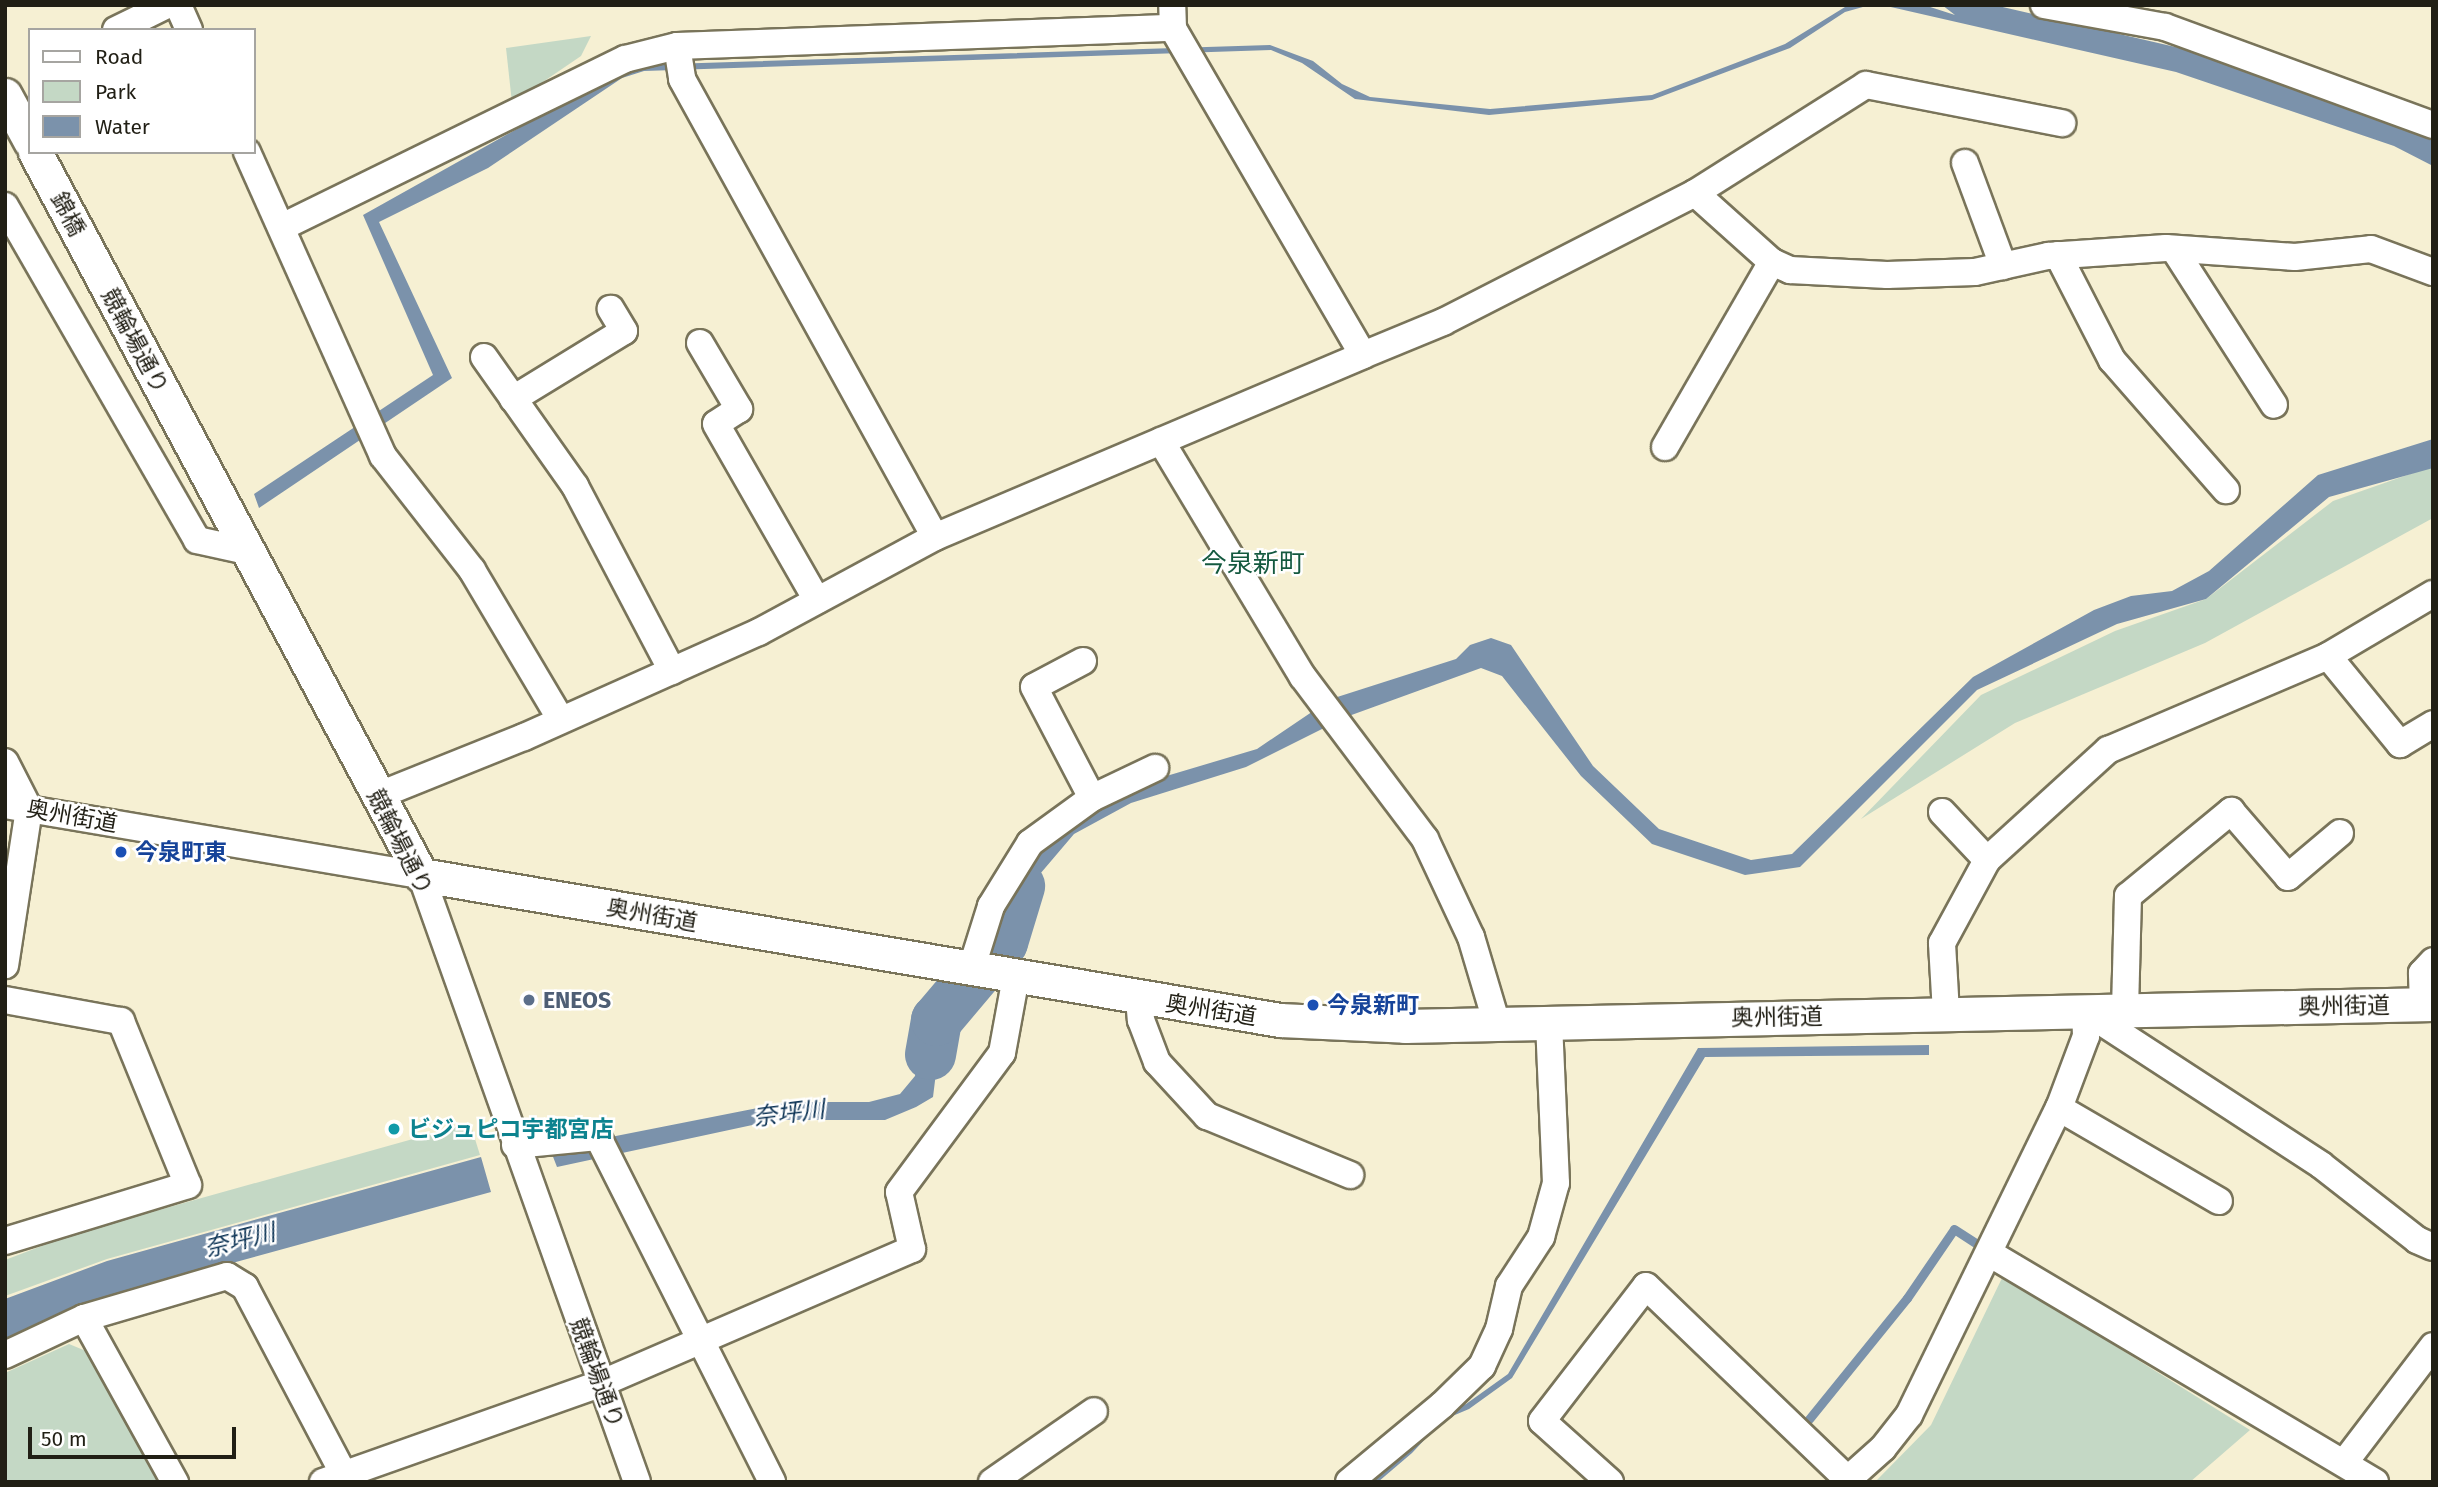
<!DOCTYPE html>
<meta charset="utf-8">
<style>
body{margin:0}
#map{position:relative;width:2438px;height:1487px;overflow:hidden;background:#f6f0d3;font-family:"Fira Sans","Noto Sans JP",sans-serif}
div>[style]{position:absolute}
.green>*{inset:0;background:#c4d8c5}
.water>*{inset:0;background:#7b92ab}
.stream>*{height:9px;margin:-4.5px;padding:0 4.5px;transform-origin:4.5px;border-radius:4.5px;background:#7b92ab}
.river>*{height:51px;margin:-25.5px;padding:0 25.5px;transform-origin:25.5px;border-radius:25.5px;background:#7b92ab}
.roads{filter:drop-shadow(2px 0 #79745a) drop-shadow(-2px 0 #79745a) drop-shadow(0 2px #79745a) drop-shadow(0 -2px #79745a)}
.minor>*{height:26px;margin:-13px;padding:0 13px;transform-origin:13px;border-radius:13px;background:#fff}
.major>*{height:33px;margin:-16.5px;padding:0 16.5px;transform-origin:16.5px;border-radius:16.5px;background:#fff}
.dots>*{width:19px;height:19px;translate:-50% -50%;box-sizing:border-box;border:4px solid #fff;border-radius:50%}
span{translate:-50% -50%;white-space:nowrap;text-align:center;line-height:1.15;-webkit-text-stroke:5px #fff;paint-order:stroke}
.street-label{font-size:23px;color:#211f15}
.transit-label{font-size:23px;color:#164399;font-weight:700}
.left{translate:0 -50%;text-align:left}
.service-label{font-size:23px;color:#4e5e75;font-weight:700}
.culture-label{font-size:23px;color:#0d838f;font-weight:700}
.water-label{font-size:24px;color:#0b3254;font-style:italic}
.quarter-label{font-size:26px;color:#14593f}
.frame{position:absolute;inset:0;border:7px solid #211f15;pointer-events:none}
.legend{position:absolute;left:28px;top:28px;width:228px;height:126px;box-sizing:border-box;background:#fff;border:2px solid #a6a5a1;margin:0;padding:9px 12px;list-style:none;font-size:21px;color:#211f15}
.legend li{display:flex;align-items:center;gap:14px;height:35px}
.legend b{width:35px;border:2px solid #a6a5a1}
.scale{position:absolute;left:28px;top:1427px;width:208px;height:32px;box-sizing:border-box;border:4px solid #211f15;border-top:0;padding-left:9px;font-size:21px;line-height:24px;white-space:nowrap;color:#211f15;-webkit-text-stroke:5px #fff;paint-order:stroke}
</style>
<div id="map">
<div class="green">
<div style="clip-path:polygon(591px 36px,581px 56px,512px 103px,506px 48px)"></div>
<div style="clip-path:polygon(2433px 466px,2433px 518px,2205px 643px,2015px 723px,1861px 819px,1981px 695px,2115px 631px,2206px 599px,2333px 501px)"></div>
<div style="clip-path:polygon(470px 1123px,480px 1155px,107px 1259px,5px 1296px,5px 1260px,73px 1234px)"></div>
<div style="clip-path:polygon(2003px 1276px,2250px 1430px,2190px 1482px,1875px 1482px,1931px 1425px)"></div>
<div style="clip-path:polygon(69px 1344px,86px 1351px,161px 1482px,5px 1482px,5px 1373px)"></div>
</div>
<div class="water">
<div style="clip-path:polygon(1870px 5px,1845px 12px,1790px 48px,1652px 100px,1489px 115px,1355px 99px,1302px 63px,1271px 50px,644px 71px,622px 78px,488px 168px,379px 222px,452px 378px,259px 508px,254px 494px,433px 375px,363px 215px,599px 83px,639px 65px,1270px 45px,1313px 61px,1342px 84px,1370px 97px,1490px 109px,1652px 95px,1785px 44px,1845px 7px)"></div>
<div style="clip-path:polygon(1882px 5px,1924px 5px,1955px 15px,1942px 5px,1994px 5px,2184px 49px,2433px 139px,2433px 166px,2394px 146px,2176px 72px)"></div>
<div style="clip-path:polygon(2433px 439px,2433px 468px,2329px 497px,2206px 599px,2117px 624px,1977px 690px,1800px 867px,1745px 875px,1652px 844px,1581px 776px,1502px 676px,1481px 668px,1346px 717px,1246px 767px,1131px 803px,1074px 834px,1023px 894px,1004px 952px,988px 949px,1010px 888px,1054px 833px,1143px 783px,1257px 749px,1331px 699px,1456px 659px,1470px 645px,1491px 638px,1511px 645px,1593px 766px,1659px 829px,1751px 860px,1792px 854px,1973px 677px,2094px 610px,2131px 596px,2172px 591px,2209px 571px,2318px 475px)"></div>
<div style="clip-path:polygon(951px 993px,968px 996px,942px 1024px,933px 1097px,916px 1107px,885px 1120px,776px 1120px,557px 1167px,550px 1149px,788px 1102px,869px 1102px,900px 1094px,915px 1076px,930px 1015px)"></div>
<div style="clip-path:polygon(1929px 1045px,1929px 1055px,1705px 1057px,1512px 1378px,1469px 1409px,1443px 1420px,1412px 1453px,1378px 1482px,1370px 1482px,1441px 1414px,1466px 1404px,1508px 1374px,1698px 1048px)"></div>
<div style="clip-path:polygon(481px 1157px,491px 1192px,112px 1296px,5px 1339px,5px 1299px,107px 1261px)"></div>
</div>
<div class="stream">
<div style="left:1809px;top:1419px;width:156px;rotate:-51deg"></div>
<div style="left:1907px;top:1298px;width:83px;rotate:-55.7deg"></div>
<div style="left:1954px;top:1229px;width:31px;rotate:33deg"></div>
<div style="left:1980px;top:1246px;width:7px;rotate:-56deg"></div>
</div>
<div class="river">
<div style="left:930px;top:1054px;width:35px;rotate:-80deg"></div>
<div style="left:936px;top:1020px;width:102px;rotate:-49.8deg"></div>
<div style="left:1002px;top:942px;width:59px;rotate:-73.1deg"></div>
</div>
<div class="roads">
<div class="minor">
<div style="left:178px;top:5px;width:27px;rotate:66deg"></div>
<div style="left:2044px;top:5px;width:123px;rotate:10.3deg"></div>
<div style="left:2165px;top:27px;width:285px;rotate:20.1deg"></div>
<div style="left:116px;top:30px;width:57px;rotate:-26.1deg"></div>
<div style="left:677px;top:46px;width:33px;rotate:81deg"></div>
<div style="left:682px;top:79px;width:523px;rotate:61.08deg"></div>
<div style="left:247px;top:152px;width:333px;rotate:65.9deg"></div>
<div style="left:383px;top:456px;width:145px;rotate:52deg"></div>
<div style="left:472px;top:570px;width:172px;rotate:59.3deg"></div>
<div style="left:1965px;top:163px;width:110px;rotate:69.7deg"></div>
<div style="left:1695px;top:193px;width:202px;rotate:-32.3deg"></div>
<div style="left:1866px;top:85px;width:200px;rotate:11deg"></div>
<div style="left:5px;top:206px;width:385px;rotate:60.1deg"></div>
<div style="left:197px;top:540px;width:51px;rotate:12.4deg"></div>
<div style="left:282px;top:227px;width:382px;rotate:-26.1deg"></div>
<div style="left:625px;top:59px;width:54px;rotate:-14deg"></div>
<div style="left:677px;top:46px;width:496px;rotate:-2.1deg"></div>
<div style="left:2174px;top:249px;width:185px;rotate:57.3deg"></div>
<div style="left:2058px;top:255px;width:118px;rotate:62.8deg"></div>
<div style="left:2112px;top:360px;width:173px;rotate:48.8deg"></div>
<div style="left:700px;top:343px;width:77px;rotate:59.4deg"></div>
<div style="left:739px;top:409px;width:27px;rotate:147deg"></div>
<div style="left:716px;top:424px;width:203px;rotate:60.2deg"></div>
<div style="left:1363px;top:355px;width:87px;rotate:-22.4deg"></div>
<div style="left:1443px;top:322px;width:283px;rotate:-27.1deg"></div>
<div style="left:1695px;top:193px;width:103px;rotate:41.9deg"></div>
<div style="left:1772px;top:262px;width:20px;rotate:24deg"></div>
<div style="left:1790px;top:270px;width:97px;rotate:3deg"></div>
<div style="left:1887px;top:275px;width:88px;rotate:-2deg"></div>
<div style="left:1975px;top:272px;width:75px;rotate:-12.4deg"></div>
<div style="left:2048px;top:256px;width:118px;rotate:-3.9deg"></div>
<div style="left:2166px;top:248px;width:129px;rotate:4deg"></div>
<div style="left:2295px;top:257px;width:76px;rotate:-6deg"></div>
<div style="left:2371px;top:249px;width:66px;rotate:20.4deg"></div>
<div style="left:484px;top:357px;width:158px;rotate:54.8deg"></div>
<div style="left:575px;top:486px;width:209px;rotate:62.3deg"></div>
<div style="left:513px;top:399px;width:130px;rotate:-31.5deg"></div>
<div style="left:624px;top:331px;width:26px;rotate:-121deg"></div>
<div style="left:1161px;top:441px;width:275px;rotate:59deg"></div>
<div style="left:1303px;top:677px;width:203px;rotate:53deg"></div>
<div style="left:1425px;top:839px;width:108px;rotate:64.9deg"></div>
<div style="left:1471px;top:937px;width:91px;rotate:73.4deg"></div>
<div style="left:1665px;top:447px;width:214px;rotate:-60deg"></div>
<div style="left:2328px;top:656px;width:114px;rotate:50.7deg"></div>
<div style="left:2400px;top:744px;width:39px;rotate:-31deg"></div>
<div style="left:1083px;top:661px;width:55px;rotate:152deg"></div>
<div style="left:1034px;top:687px;width:125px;rotate:62.4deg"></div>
<div style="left:5px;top:762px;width:53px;rotate:62.9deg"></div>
<div style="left:29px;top:809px;width:158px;rotate:98.7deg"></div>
<div style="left:377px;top:796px;width:158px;rotate:-21.9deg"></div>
<div style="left:524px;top:737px;width:257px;rotate:-24.1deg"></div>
<div style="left:759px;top:632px;width:200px;rotate:-28.4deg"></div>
<div style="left:935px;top:537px;width:465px;rotate:-23deg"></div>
<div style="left:1363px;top:355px;width:378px;rotate:-120.2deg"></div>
<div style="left:1173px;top:28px;width:23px;rotate:-92deg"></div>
<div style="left:5px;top:805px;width:422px;rotate:9.6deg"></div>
<div style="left:421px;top:875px;width:644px;rotate:70.41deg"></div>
<div style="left:1942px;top:812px;width:66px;rotate:46.8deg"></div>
<div style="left:971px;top:970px;width:67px;rotate:-72.6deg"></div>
<div style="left:991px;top:906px;width:74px;rotate:-58.2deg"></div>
<div style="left:1030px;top:843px;width:77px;rotate:-36deg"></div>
<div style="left:1092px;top:798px;width:70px;rotate:-25.5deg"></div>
<div style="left:1139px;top:999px;width:21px;rotate:85deg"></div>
<div style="left:1141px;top:1020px;width:45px;rotate:69.1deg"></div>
<div style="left:1157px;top:1062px;width:74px;rotate:47.2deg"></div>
<div style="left:1207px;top:1116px;width:155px;rotate:22.4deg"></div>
<div style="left:5px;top:1000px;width:118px;rotate:10.3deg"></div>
<div style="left:121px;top:1021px;width:177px;rotate:67.8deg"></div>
<div style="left:188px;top:1185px;width:191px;rotate:163deg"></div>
<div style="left:2423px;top:1004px;width:31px;rotate:-92deg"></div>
<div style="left:2422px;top:973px;width:16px;rotate:-47deg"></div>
<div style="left:2125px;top:1010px;width:114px;rotate:-88.5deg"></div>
<div style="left:2128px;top:896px;width:134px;rotate:-39.5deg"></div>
<div style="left:2231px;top:811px;width:87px;rotate:49.2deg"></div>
<div style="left:2288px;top:877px;width:68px;rotate:-40.2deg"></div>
<div style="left:2085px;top:1011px;width:282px;rotate:33.1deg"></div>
<div style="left:2321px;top:1165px;width:122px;rotate:38deg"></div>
<div style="left:2417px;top:1240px;width:17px;rotate:24deg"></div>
<div style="left:1946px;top:1013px;width:70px;rotate:-93.3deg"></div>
<div style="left:1942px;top:943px;width:94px;rotate:-61.5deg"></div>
<div style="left:1987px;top:860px;width:164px;rotate:-42.3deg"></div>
<div style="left:2108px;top:750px;width:239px;rotate:-23.1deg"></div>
<div style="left:2328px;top:656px;width:122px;rotate:-30.6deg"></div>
<div style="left:2059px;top:1108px;width:185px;rotate:30.2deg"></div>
<div style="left:515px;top:1145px;width:83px;rotate:-5.5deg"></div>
<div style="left:598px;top:1137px;width:386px;rotate:63.2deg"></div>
<div style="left:1989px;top:1253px;width:449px;rotate:30.7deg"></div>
<div style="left:84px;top:1318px;width:188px;rotate:61deg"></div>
<div style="left:5px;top:1355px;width:87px;rotate:-25.1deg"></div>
<div style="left:84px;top:1318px;width:149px;rotate:-16.4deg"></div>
<div style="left:227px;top:1276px;width:21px;rotate:31deg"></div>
<div style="left:245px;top:1287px;width:221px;rotate:62.2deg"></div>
<div style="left:2344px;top:1463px;width:147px;rotate:-52.7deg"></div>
<div style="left:323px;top:1482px;width:294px;rotate:-19.5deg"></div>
<div style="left:600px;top:1384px;width:340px;rotate:-23.4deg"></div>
<div style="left:912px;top:1249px;width:58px;rotate:-102.8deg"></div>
<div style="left:899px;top:1192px;width:173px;rotate:-53.5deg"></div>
<div style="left:1002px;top:1053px;width:77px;rotate:-79.6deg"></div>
<div style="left:992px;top:1482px;width:124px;rotate:-34.8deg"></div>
<div style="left:1349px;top:1482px;width:121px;rotate:-39.6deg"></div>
<div style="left:1442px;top:1405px;width:56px;rotate:-44.3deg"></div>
<div style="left:1482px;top:1366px;width:41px;rotate:-65.3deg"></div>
<div style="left:1499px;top:1329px;width:44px;rotate:-76.9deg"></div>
<div style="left:1509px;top:1286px;width:59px;rotate:-56.9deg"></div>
<div style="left:1541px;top:1237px;width:56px;rotate:-74.5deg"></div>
<div style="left:1556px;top:1183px;width:160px;rotate:-92.5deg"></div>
<div style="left:1610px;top:1482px;width:91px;rotate:-138.1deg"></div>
<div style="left:1542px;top:1421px;width:170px;rotate:-52.4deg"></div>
<div style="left:1646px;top:1286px;width:279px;rotate:43.8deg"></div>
<div style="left:1845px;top:1482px;width:51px;rotate:-41.8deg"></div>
<div style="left:1883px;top:1448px;width:42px;rotate:-51.8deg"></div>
<div style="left:1909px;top:1415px;width:342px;rotate:-64deg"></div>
<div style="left:2059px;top:1108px;width:77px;rotate:-69.4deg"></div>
<div style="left:2086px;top:1036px;width:25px;rotate:-92deg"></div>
</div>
<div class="major">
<div style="left:5px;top:95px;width:52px;rotate:61.5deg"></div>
<div style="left:35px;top:152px;width:820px;rotate:61.9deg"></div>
<div style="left:421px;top:875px;width:871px;rotate:9.58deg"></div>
<div style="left:1280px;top:1020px;width:125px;rotate:2.7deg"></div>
<div style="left:1405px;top:1026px;width:1028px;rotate:-1.23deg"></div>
</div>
</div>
<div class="dots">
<div style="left:121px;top:852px;background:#1a4fb4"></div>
<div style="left:529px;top:1000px;background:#5c6f8a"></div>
<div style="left:1313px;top:1005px;background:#1a4fb4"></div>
<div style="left:394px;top:1129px;background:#0f9aa8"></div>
</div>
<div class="street-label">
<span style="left:68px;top:214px;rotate:62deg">錦橋</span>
<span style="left:135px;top:341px;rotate:62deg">競輪場通り</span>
<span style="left:72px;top:816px;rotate:10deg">奥州街道</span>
<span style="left:400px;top:842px;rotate:63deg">競輪場通り</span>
<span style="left:652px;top:915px;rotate:10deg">奥州街道</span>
<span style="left:2344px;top:1006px;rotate:-1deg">奥州街道</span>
<span style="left:1211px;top:1010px;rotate:9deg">奥州街道</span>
<span style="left:1777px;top:1017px;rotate:-1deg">奥州街道</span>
<span style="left:597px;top:1373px;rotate:70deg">競輪場通り</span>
</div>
<div class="transit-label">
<span class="left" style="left:135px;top:852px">今泉町東</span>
<span class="left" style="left:1327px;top:1005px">今泉新町</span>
</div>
<div class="service-label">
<span class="left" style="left:543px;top:1000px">ENEOS</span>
</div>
<div class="culture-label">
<span class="left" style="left:408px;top:1129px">ビジュピコ宇都宮店</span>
</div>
<div class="water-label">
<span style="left:789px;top:1114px;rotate:-7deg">奈坪川</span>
<span style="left:240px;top:1241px;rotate:-14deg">奈坪川</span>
</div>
<div class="quarter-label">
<span style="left:1253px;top:564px">今泉新町</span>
</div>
<div class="frame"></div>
<ul class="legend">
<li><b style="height:9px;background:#fff"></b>Road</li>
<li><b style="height:19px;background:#c4d8c5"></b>Park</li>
<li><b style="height:19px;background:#7b92ab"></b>Water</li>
</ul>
<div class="scale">50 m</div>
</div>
